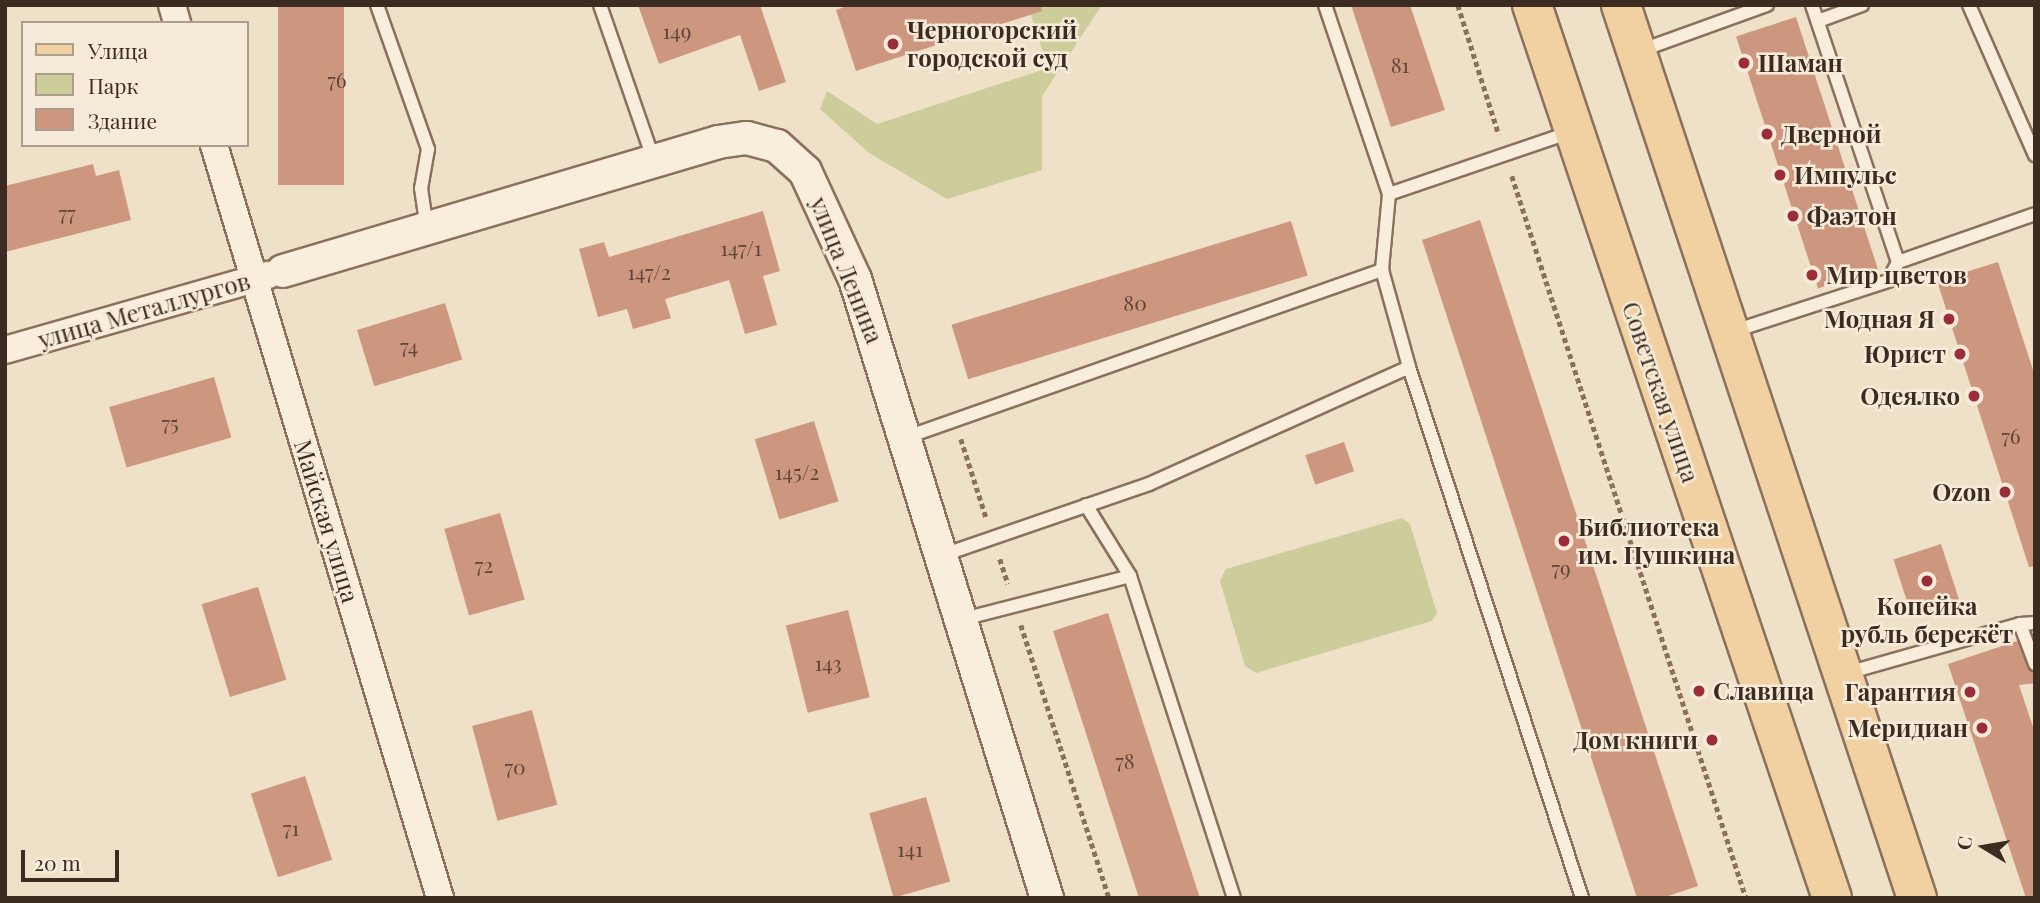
<!DOCTYPE html>
<meta charset="utf-8">
<style>
body{margin:0}
#map{position:relative;width:2040px;height:903px;overflow:hidden;background:#efe0c8;font-family:"Playfair Display",serif}
div>[style]{position:absolute}
.green>*{inset:0;background:#cdcd9c}
.building>*{inset:0;background:#cd977f;transform-origin:0 0}
.path>*{height:4.5px;margin-top:-2.25px;transform-origin:0;background:repeating-linear-gradient(90deg,#8b715d 0 5px,transparent 0 8.5px)}
.roads{filter:drop-shadow(2px 0 #8b715d) drop-shadow(-2px 0 #8b715d) drop-shadow(0 2px #8b715d) drop-shadow(0 -2px #8b715d)}
.service>*{height:12px;margin:-6px;padding:0 6px;transform-origin:6px;border-radius:6px;background:#f9eedc}
.minor>*{height:26px;margin:-13px;padding:0 13px;transform-origin:13px;border-radius:13px;background:#f9eedc}
.tertiary>*{height:32px;margin:-16px;padding:0 16px;transform-origin:16px;border-radius:16px;background:#f9eedc}
.primary>*{height:38px;margin:-19px;padding:0 19px;transform-origin:19px;border-radius:19px;background:#f1d0a2}
.dots>*{width:19px;height:19px;translate:-50% -50%;box-sizing:border-box;border:4px solid #f6ebd8;border-radius:50%}
span{translate:-50% -50%;white-space:nowrap;text-align:center;line-height:1.15;-webkit-text-stroke:5px #f6ebd8;paint-order:stroke}
.number-label{font-size:21px;color:#604638}
.number-label span{-webkit-text-stroke-width:0}
.poi-label{font-size:24px;color:#3c2b20;font-weight:700}
.left{translate:0 -50%;text-align:left}
.right{translate:-100% -50%;text-align:right}
.street-label{font-size:24px;color:#3c2b20}
.frame{position:absolute;inset:0;border:7px solid #3c2b20;pointer-events:none}
.legend{position:absolute;left:21px;top:21px;width:228px;height:126px;box-sizing:border-box;background:#f6ebd8;border:2px solid #ac9e8e;margin:0;padding:9px 12px;list-style:none;font-size:21px;color:#3c2b20}
.legend li{display:flex;align-items:center;gap:14px;height:35px}
.legend b{width:35px;border:2px solid #ac9e8e}
.north{position:absolute;left:1949px;top:812px;width:70px;height:70px;-webkit-text-stroke:5px #f6ebd8;paint-order:stroke;rotate:281deg;font-size:19px;font-weight:700;line-height:28px;text-align:center;color:#3c2b20}
.north::after{content:'';display:block;margin:auto;width:24px;height:32px;background:#3c2b20;clip-path:polygon(50% 0,100% 100%,50% 72%,0 100%)}
.scale{position:absolute;left:21px;top:850px;width:98px;height:32px;box-sizing:border-box;border:4px solid #3c2b20;border-top:0;padding-left:9px;font-size:21px;line-height:24px;white-space:nowrap;color:#3c2b20;-webkit-text-stroke:5px #f6ebd8;paint-order:stroke}
</style>
<div id="map">
<div class="green">
<div style="clip-path:polygon(1028px 5px,1102px 5px,1042px 96px,1042px 170px,947px 199px,869px 153px,820px 109px,827px 91px,877px 124px,1048px 68px)"></div>
<div style="clip-path:polygon(1402px 518px,1410px 524px,1437px 613px,1432px 621px,1256px 673px,1245px 666px,1220px 581px,1226px 569px)"></div>
</div>
<div class="building">
<div style="left:278px;top:5px;width:66px;height:180px"></div>
<div style="clip-path:polygon(638px 5px,760px 5px,786px 82px,759px 91px,740px 35px,659px 64px)"></div>
<div style="clip-path:polygon(850px 5px,1041px 5px,1042px 11px,856px 71px,836px 10px)"></div>
<div style="clip-path:polygon(1351px 5px,1410px 5px,1445px 110px,1391px 127px)"></div>
<div style="left:1796px;top:17px;width:265px;height:63px;rotate:72deg"></div>
<div style="clip-path:polygon(93px 164px,96px 176px,119px 170px,131px 220px,5px 252px,5px 186px)"></div>
<div style="clip-path:polygon(763px 211px,780px 271px,763px 276px,777px 325px,745px 334px,729px 280px,665px 299px,671px 318px,633px 329px,627px 309px,598px 317px,579px 249px,604px 242px,609px 257px)"></div>
<div style="clip-path:polygon(1480px 220px,1698px 886px,1662px 898px,1637px 898px,1422px 240px)"></div>
<div style="left:1291px;top:221px;width:57px;height:355px;rotate:73deg"></div>
<div style="clip-path:polygon(1998px 262px,2035px 376px,2035px 566px,2029px 567px,1937px 281px)"></div>
<div style="left:445px;top:303px;width:59px;height:92px;rotate:73deg"></div>
<div style="left:214px;top:377px;width:63px;height:109px;rotate:74deg"></div>
<div style="left:814px;top:421px;width:84px;height:62px;rotate:73deg"></div>
<div style="left:1344px;top:442px;width:31px;height:41px;rotate:71deg"></div>
<div style="left:500px;top:513px;width:90px;height:58px;rotate:74deg"></div>
<div style="left:1941px;top:544px;width:61px;height:50px;rotate:72deg"></div>
<div style="left:258px;top:587px;width:97px;height:59px;rotate:73deg"></div>
<div style="left:848px;top:610px;width:90px;height:64px;rotate:76deg"></div>
<div style="clip-path:polygon(1108px 613px,1144px 726px,1200px 898px,1139px 898px,1053px 631px)"></div>
<div style="clip-path:polygon(2017px 641px,2035px 673px,2035px 683px,2019px 685px,2035px 733px,2035px 898px,2026px 898px,1948px 664px)"></div>
<div style="left:532px;top:710px;width:98px;height:62px;rotate:75deg"></div>
<div style="left:305px;top:776px;width:88px;height:57px;rotate:72deg"></div>
<div style="left:926px;top:797px;width:88px;height:59px;rotate:74deg"></div>
</div>
<div class="path">
<div style="left:1458px;top:5px;width:136px;rotate:72.5deg"></div>
<div style="left:1512px;top:176px;width:759px;rotate:72.04deg"></div>
<div style="left:961px;top:439px;width:82px;rotate:72.2deg"></div>
<div style="left:1000px;top:559px;width:26px;rotate:72deg"></div>
<div style="left:1021px;top:625px;width:287px;rotate:72.1deg"></div>
</div>
<div class="roads">
<div class="service">
<div style="left:377px;top:5px;width:153px;rotate:70.5deg"></div>
<div style="left:428px;top:149px;width:40px;rotate:100deg"></div>
<div style="left:421px;top:188px;width:41px;rotate:81.7deg"></div>
<div style="left:600px;top:5px;width:165px;rotate:70.9deg"></div>
<div style="left:1325px;top:5px;width:200px;rotate:71.3deg"></div>
<div style="left:1389px;top:194px;width:76px;rotate:95.3deg"></div>
<div style="left:1382px;top:270px;width:101px;rotate:74.4deg"></div>
<div style="left:1409px;top:367px;width:558px;rotate:71.95deg"></div>
<div style="left:1812px;top:5px;width:271px;rotate:71.5deg"></div>
<div style="left:1969px;top:5px;width:164px;rotate:66.3deg"></div>
<div style="left:1818px;top:21px;width:47px;rotate:-20deg"></div>
<div style="left:1639px;top:51px;width:136px;rotate:-19.8deg"></div>
<div style="left:1389px;top:194px;width:192px;rotate:-18.8deg"></div>
<div style="left:1734px;top:331px;width:162px;rotate:-18deg"></div>
<div style="left:1888px;top:281px;width:21px;rotate:-62deg"></div>
<div style="left:1898px;top:262px;width:145px;rotate:-19.3deg"></div>
<div style="left:907px;top:437px;width:504px;rotate:-19.37deg"></div>
<div style="left:1086px;top:505px;width:84px;rotate:58.2deg"></div>
<div style="left:1130px;top:576px;width:338px;rotate:72.1deg"></div>
<div style="left:943px;top:555px;width:218px;rotate:-19deg"></div>
<div style="left:1149px;top:484px;width:285px;rotate:-24.2deg"></div>
<div style="left:963px;top:619px;width:172px;rotate:-14.4deg"></div>
<div style="left:2020px;top:624px;width:15px;rotate:-4deg"></div>
<div style="left:1847px;top:673px;width:180px;rotate:-15.8deg"></div>
<div style="left:2020px;top:624px;width:43px;rotate:69.4deg"></div>
</div>
<div class="minor">
<div style="left:172px;top:5px;width:19px;rotate:74deg"></div>
<div style="left:214px;top:145px;width:786px;rotate:73.29deg"></div>
<div style="left:5px;top:350px;width:274px;rotate:-15.9deg"></div>
</div>
<div class="tertiary">
<div style="left:283px;top:271px;width:454px;rotate:-16.5deg"></div>
<div style="left:718px;top:142px;width:29px;rotate:-8deg"></div>
<div style="left:747px;top:138px;width:31px;rotate:15deg"></div>
<div style="left:777px;top:146px;width:38px;rotate:42deg"></div>
<div style="left:805px;top:171px;width:119px;rotate:65.2deg"></div>
<div style="left:855px;top:279px;width:648px;rotate:72.77deg"></div>
</div>
<div class="primary">
<div style="left:1532px;top:5px;width:942px;rotate:71.43deg"></div>
<div style="left:1621px;top:5px;width:941px;rotate:71.66deg"></div>
</div>
</div>
<div class="dots">
<div style="left:893px;top:44px;background:#9b2d38"></div>
<div style="left:1744px;top:63px;background:#9b2d38"></div>
<div style="left:1767px;top:134px;background:#9b2d38"></div>
<div style="left:1780px;top:175px;background:#9b2d38"></div>
<div style="left:1793px;top:216px;background:#9b2d38"></div>
<div style="left:1812px;top:275px;background:#9b2d38"></div>
<div style="left:1949px;top:319px;background:#9b2d38"></div>
<div style="left:1960px;top:354px;background:#9b2d38"></div>
<div style="left:1974px;top:396px;background:#9b2d38"></div>
<div style="left:2005px;top:492px;background:#9b2d38"></div>
<div style="left:1564px;top:541px;background:#9b2d38"></div>
<div style="left:1927px;top:581px;background:#9b2d38"></div>
<div style="left:1699px;top:691px;background:#9b2d38"></div>
<div style="left:1970px;top:692px;background:#9b2d38"></div>
<div style="left:1982px;top:728px;background:#9b2d38"></div>
<div style="left:1712px;top:740px;background:#9b2d38"></div>
</div>
<div class="number-label">
<span style="left:677px;top:30px">149</span>
<span style="left:1400px;top:64px">81</span>
<span style="left:337px;top:79px">76</span>
<span style="left:67px;top:212px">77</span>
<span style="left:741px;top:247px">147/1</span>
<span style="left:649px;top:271px">147/2</span>
<span style="left:1135px;top:302px">80</span>
<span style="left:409px;top:345px">74</span>
<span style="left:170px;top:422px">75</span>
<span style="left:2011px;top:435px">76</span>
<span style="left:797px;top:471px">145/2</span>
<span style="left:484px;top:564px">72</span>
<span style="left:1561px;top:567px">79</span>
<span style="left:828px;top:662px">143</span>
<span style="left:1125px;top:760px">78</span>
<span style="left:515px;top:766px">70</span>
<span style="left:291px;top:827px">71</span>
<span style="left:910px;top:848px">141</span>
</div>
<div class="poi-label">
<span class="left" style="left:907px;top:44px">Черногорский<br>городской суд</span>
<span class="left" style="left:1758px;top:63px">Шаман</span>
<span class="left" style="left:1781px;top:134px">Дверной</span>
<span class="left" style="left:1794px;top:175px">Импульс</span>
<span class="left" style="left:1807px;top:216px">Фаэтон</span>
<span class="left" style="left:1826px;top:275px">Мир цветов</span>
<span class="right" style="left:1935px;top:319px">Модная Я</span>
<span class="right" style="left:1946px;top:354px">Юрист</span>
<span class="right" style="left:1960px;top:396px">Одеялко</span>
<span class="right" style="left:1991px;top:492px">Ozon</span>
<span class="left" style="left:1578px;top:541px">Библиотека<br>им. Пушкина</span>
<span style="left:1927px;top:620px">Копейка<br>рубль бережёт</span>
<span class="left" style="left:1713px;top:691px">Славица</span>
<span class="right" style="left:1956px;top:692px">Гарантия</span>
<span class="right" style="left:1968px;top:728px">Меридиан</span>
<span class="right" style="left:1698px;top:740px">Дом книги</span>
</div>
<div class="street-label">
<span style="left:847px;top:270px;rotate:68deg">улица Ленина</span>
<span style="left:144px;top:310px;rotate:-16deg">улица Металлургов</span>
<span style="left:1661px;top:392px;rotate:71deg">Советская улица</span>
<span style="left:327px;top:521px;rotate:73deg">Майская улица</span>
</div>
<div class="frame"></div>
<ul class="legend">
<li><b style="height:9px;background:#f1d0a2"></b>Улица</li>
<li><b style="height:19px;background:#cdcd9c"></b>Парк</li>
<li><b style="height:19px;background:#cd977f"></b>Здание</li>
</ul>
<div class="north">С</div>
<div class="scale">20 m</div>
</div>
